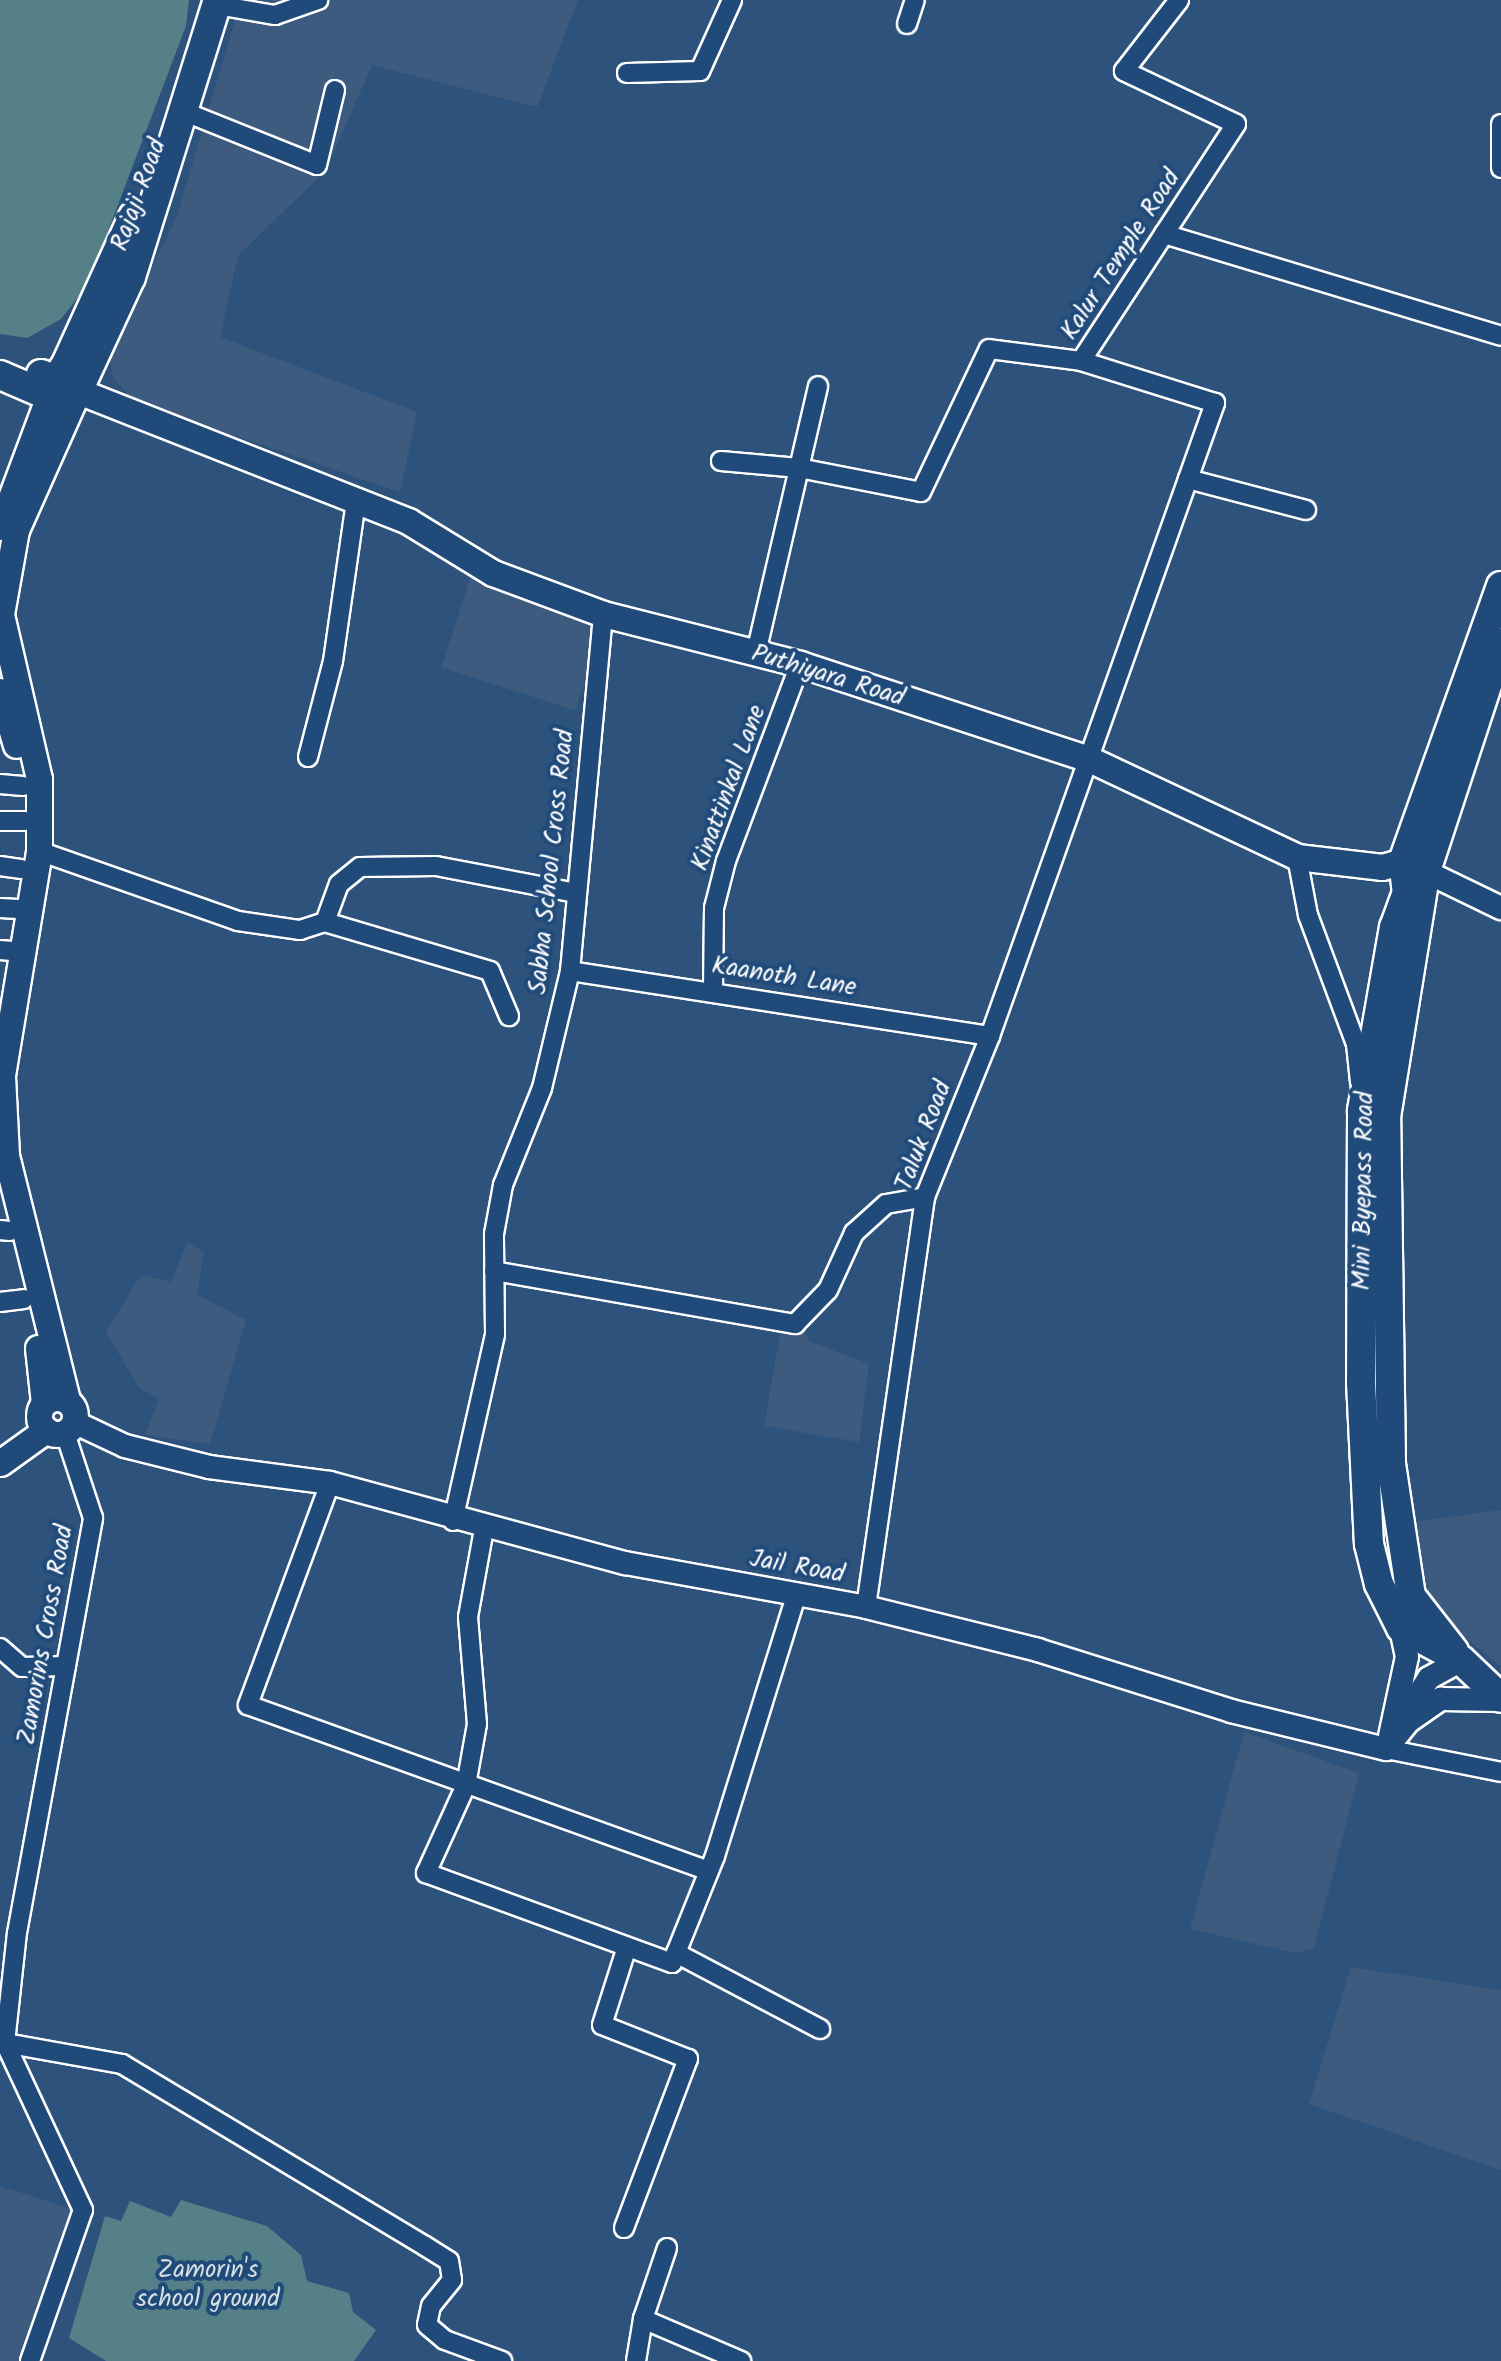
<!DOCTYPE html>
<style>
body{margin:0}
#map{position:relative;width:1501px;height:2361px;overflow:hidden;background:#2d527c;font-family:Kalam,sans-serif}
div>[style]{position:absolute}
.built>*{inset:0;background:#3d5b7e;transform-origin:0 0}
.green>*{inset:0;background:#568087}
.roads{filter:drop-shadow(2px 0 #fff) drop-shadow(-2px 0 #fff) drop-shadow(0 2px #fff) drop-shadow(0 -2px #fff)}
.minor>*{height:18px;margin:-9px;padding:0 9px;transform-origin:9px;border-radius:9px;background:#1f4a7a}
.tertiary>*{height:22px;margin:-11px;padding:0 11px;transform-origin:11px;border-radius:11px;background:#1f4a7a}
.secondary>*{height:25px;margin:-12.5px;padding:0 12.5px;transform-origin:12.5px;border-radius:12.5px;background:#1f4a7a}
.secondary>.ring{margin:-12.5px;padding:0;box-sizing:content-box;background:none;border:25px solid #1f4a7a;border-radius:50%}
.primary>*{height:28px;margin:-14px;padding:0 14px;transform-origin:14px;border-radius:14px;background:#1f4a7a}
span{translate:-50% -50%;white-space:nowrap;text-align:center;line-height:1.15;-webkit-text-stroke:8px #1f4a7a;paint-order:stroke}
.street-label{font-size:25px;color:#fff}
.park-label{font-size:25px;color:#d5dfe1}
</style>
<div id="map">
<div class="built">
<div style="clip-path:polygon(241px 0,578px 0,537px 107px,372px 65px,326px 170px,238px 256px,220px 337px,417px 412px,400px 492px,133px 401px,113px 378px,110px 356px,177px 216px)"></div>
<div style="left:472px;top:573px;width:141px;height:99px;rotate:18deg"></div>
<div style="clip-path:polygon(187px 1243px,204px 1252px,197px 1295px,246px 1320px,210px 1444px,145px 1435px,159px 1398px,139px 1388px,106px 1332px,141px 1275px,171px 1282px)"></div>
<div style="clip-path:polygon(781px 1329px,807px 1334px,809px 1341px,869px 1364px,859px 1442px,764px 1426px)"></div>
<div style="clip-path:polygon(1501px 1510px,1501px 1667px,1433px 1610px,1411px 1522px)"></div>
<div style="clip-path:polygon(1244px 1732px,1359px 1773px,1314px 1949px,1295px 1953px,1190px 1929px)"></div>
<div style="clip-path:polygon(1351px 1967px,1501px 1990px,1501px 2170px,1309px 2104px)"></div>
<div style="clip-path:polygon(0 2186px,74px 2210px,22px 2361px,0 2361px)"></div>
</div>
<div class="green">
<div style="clip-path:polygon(0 0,189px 0,186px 26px,87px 286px,61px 319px,27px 338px,0 334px)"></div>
<div style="clip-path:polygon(181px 2200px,267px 2226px,301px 2255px,307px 2281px,349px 2293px,353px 2312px,376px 2330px,354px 2361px,106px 2361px,69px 2338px,105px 2216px,121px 2221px,130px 2201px,171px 2217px)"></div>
</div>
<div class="roads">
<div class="minor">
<div style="left:217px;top:5px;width:59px;rotate:9.8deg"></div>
<div style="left:275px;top:15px;width:46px;rotate:-19.2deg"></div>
<div style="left:907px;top:24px;width:25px;rotate:-72deg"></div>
<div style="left:627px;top:73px;width:73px;rotate:-1.6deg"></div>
<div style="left:700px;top:71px;width:78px;rotate:-65.7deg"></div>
<div style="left:185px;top:112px;width:142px;rotate:21.9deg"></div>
<div style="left:317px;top:165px;width:77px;rotate:-76.5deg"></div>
<div style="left:1501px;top:124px;width:44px;rotate:90deg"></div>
<div style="left:1164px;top:234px;width:352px;rotate:16.8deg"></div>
<div style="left:721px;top:461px;width:78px;rotate:5.1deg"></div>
<div style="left:799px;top:468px;width:124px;rotate:11.1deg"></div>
<div style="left:921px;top:492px;width:158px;rotate:-64.6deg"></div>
<div style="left:989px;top:349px;width:93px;rotate:7.4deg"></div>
<div style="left:1188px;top:479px;width:122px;rotate:14.7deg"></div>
<div style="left:756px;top:653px;width:274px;rotate:-76.9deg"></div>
<div style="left:308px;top:757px;width:99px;rotate:-75.4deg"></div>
<div style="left:333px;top:661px;width:162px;rotate:-81.8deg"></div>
<div style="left:0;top:784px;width:23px;rotate:5deg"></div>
<div style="left:0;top:821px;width:25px"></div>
<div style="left:39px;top:851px;width:211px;rotate:19.4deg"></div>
<div style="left:238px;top:921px;width:63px;rotate:8.3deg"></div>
<div style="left:300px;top:930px;width:26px;rotate:-18deg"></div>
<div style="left:325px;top:922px;width:40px;rotate:-69.8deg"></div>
<div style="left:339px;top:884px;width:27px;rotate:-39deg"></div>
<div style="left:360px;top:867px;width:76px;rotate:-0.8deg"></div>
<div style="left:436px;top:866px;width:143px;rotate:10.9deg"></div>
<div style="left:1297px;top:857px;width:59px;rotate:79.3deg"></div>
<div style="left:1308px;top:915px;width:138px;rotate:69.6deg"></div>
<div style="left:1356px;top:1044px;width:38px;rotate:84deg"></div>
<div style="left:0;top:866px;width:22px;rotate:8deg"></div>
<div style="left:0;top:908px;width:18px;rotate:3deg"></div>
<div style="left:325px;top:922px;width:172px;rotate:16.5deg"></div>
<div style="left:490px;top:971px;width:49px;rotate:67.1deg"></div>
<div style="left:0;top:950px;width:12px;rotate:5deg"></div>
<div style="left:570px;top:971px;width:425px;rotate:8.8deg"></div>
<div style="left:713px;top:990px;width:82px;rotate:-89.3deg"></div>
<div style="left:714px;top:908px;width:49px;rotate:-75.7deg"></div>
<div style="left:726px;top:861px;width:210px;rotate:-69.4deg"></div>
<div style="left:0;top:1230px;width:10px;rotate:6deg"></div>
<div style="left:494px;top:1271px;width:306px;rotate:10deg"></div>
<div style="left:795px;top:1324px;width:47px;rotate:-45.9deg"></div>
<div style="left:828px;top:1290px;width:63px;rotate:-65.5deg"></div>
<div style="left:854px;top:1233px;width:43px;rotate:-42.2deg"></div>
<div style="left:886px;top:1204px;width:40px;rotate:-10deg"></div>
<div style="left:0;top:1302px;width:24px;rotate:-7deg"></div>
<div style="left:330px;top:1483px;width:237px;rotate:110.3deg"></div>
<div style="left:248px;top:1705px;width:488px;rotate:19.8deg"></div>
<div style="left:453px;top:1521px;width:192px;rotate:-77.3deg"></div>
<div style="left:495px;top:1334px;width:100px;rotate:-90.6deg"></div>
<div style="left:494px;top:1234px;width:50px;rotate:-79.6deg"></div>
<div style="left:503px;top:1185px;width:105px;rotate:-68.1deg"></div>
<div style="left:542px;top:1088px;width:120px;rotate:-76.5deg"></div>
<div style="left:570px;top:971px;width:359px;rotate:-84.7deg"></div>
<div style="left:484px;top:1529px;width:89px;rotate:100.3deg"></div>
<div style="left:468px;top:1617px;width:107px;rotate:85.2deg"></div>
<div style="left:477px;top:1724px;width:62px;rotate:100.2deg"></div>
<div style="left:466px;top:1785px;width:97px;rotate:114.4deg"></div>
<div style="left:426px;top:1873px;width:262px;rotate:20.1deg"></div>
<div style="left:672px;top:1963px;width:115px;rotate:-68.1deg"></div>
<div style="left:715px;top:1856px;width:272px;rotate:-72.7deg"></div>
<div style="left:866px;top:1607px;width:414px;rotate:-81.8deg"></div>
<div style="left:925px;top:1197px;width:174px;rotate:-68deg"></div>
<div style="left:990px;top:1036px;width:672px;rotate:-70.43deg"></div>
<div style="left:1215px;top:403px;width:140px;rotate:-162.6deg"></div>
<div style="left:1081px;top:361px;width:283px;rotate:-56.8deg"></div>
<div style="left:1236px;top:124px;width:124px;rotate:-154.7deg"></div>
<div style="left:1124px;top:71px;width:90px;rotate:-52.2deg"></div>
<div style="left:0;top:1648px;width:29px;rotate:41deg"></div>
<div style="left:22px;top:1667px;width:44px;rotate:-1.3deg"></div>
<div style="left:1386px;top:1749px;width:117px;rotate:11.3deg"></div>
<div style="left:676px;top:1953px;width:163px;rotate:27.8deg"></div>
<div style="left:5px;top:2043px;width:119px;rotate:10.2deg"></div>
<div style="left:122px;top:2064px;width:353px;rotate:31deg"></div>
<div style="left:425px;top:2246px;width:28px;rotate:32deg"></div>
<div style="left:449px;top:2261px;width:19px;rotate:81deg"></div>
<div style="left:452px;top:2280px;width:33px;rotate:129deg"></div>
<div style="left:431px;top:2306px;width:19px;rotate:102deg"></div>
<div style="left:427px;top:2325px;width:23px;rotate:40deg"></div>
<div style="left:445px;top:2340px;width:61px;rotate:20.2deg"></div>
<div style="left:624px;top:2228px;width:181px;rotate:-69.3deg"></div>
<div style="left:688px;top:2059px;width:92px;rotate:-158.4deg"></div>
<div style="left:602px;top:2025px;width:79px;rotate:-72.3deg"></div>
<div style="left:643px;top:2319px;width:75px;rotate:-71.3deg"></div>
<div style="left:30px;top:2361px;width:160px;rotate:-70.7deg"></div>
<div style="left:83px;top:2210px;width:184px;rotate:-115deg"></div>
<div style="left:5px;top:2043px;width:111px;rotate:-83.8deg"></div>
<div style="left:17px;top:1933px;width:422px;rotate:-79.6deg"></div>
<div style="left:93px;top:1518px;width:89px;rotate:-108.2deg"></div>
<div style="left:636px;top:2361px;width:43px;rotate:-80.5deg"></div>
<div style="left:643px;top:2319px;width:107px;rotate:23.2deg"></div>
</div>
<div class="tertiary">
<div style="left:1414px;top:866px;width:97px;rotate:25.8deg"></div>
<div style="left:74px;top:1422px;width:56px;rotate:25.2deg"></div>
<div style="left:125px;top:1446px;width:87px;rotate:14deg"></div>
<div style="left:209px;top:1467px;width:122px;rotate:7.5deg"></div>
<div style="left:330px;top:1483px;width:306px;rotate:15.2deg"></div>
<div style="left:625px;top:1563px;width:245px;rotate:10.3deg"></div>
<div style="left:866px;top:1607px;width:177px;rotate:14deg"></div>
<div style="left:1038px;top:1650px;width:202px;rotate:17.5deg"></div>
<div style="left:1231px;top:1711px;width:160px;rotate:13.8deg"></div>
<div style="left:1402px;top:1720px;width:50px;rotate:-57.3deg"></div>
<div style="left:1429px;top:1678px;width:37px;rotate:-29deg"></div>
<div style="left:1390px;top:1736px;width:81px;rotate:-77.9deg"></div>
<div style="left:1407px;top:1657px;width:30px;rotate:-102deg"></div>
<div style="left:1386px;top:1749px;width:36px;rotate:-51deg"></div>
<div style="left:1409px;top:1721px;width:39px;rotate:-35deg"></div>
<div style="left:1441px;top:1699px;width:60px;rotate:1deg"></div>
</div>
<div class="secondary">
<div style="left:0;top:527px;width:140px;rotate:-69.5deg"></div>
<div style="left:49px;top:396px;width:21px;rotate:25deg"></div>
<div style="left:0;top:691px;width:56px;rotate:73.5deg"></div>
<div style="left:38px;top:1348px;width:55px;rotate:83.8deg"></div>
<div class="ring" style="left:39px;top:1398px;width:11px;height:11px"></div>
<div style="left:67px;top:1400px;width:252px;rotate:-104deg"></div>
<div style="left:6px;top:1155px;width:80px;rotate:-92.9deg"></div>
<div style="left:2px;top:1075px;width:227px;rotate:-80.6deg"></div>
<div style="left:39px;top:851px;width:72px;rotate:-90deg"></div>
<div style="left:39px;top:779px;width:169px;rotate:-103deg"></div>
<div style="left:1px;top:614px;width:85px;rotate:-79.9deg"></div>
<div style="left:16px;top:530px;width:152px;rotate:-66deg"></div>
<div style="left:78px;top:391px;width:355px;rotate:21.5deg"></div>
<div style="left:408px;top:521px;width:100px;rotate:31.5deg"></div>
<div style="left:493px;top:573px;width:117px;rotate:20.4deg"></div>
<div style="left:603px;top:614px;width:203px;rotate:14.2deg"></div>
<div style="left:800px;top:664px;width:304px;rotate:18.2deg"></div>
<div style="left:1089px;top:759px;width:230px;rotate:25.2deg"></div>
<div style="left:1297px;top:857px;width:86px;rotate:6.7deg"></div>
<div style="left:1382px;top:867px;width:22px;rotate:-16deg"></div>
<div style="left:0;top:1463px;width:57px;rotate:-35.7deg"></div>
</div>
<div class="primary">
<div style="left:41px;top:374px;width:15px;rotate:23deg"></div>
<div style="left:55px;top:380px;width:19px;rotate:-55deg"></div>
<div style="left:66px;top:364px;width:162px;rotate:-65.5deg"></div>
<div style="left:0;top:375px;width:53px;rotate:23.2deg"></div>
<div style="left:49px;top:396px;width:17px;rotate:-69deg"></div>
<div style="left:55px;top:380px;width:25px;rotate:26deg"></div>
<div style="left:78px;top:391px;width:126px;rotate:-65.1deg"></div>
<div style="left:131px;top:277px;width:290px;rotate:-72.6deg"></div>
<div style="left:1501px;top:586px;width:292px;rotate:109.6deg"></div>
<div style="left:1403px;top:861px;width:31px;rotate:83deg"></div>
<div style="left:1407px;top:892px;width:37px;rotate:110deg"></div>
<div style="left:1394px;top:927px;width:187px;rotate:99.9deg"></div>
<div style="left:1362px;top:1111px;width:271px;rotate:90.2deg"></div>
<div style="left:1361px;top:1382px;width:162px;rotate:87.2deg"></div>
<div style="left:1369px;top:1544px;width:41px;rotate:76deg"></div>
<div style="left:1379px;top:1584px;width:49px;rotate:63.4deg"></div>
<div style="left:1401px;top:1628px;width:68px;rotate:28.1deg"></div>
<div style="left:1461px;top:1660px;width:55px;rotate:43.5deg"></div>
<div style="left:1454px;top:1651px;width:70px;rotate:-128deg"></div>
<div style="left:1411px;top:1596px;width:134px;rotate:-98.6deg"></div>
<div style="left:1391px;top:1463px;width:346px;rotate:-90.8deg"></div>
<div style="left:1386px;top:1117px;width:249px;rotate:-80.8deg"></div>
<div style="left:1426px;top:871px;width:240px;rotate:-71.8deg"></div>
</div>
</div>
<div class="street-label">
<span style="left:139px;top:195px;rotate:-70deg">Rajaji Road</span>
<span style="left:1121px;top:255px;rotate:-57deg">Kalur Temple Road</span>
<span style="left:828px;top:676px;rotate:17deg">Puthiyara Road</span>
<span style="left:729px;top:788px;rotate:-70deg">Kinattinkal Lane</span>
<span style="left:552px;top:862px;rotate:-84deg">Sabha School Cross Road</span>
<span style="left:784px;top:977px;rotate:9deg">Kaanoth Lane</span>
<span style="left:924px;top:1136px;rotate:-69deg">Taluk Road</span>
<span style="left:1364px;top:1191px;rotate:-89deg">Mini Byepass Road</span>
<span style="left:797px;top:1567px;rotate:10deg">Jail Road</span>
<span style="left:46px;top:1635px;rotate:-80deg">Zamorins Cross Road</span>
</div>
<div class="park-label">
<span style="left:208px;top:2285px">Zamorin's<br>school ground</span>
</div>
</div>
